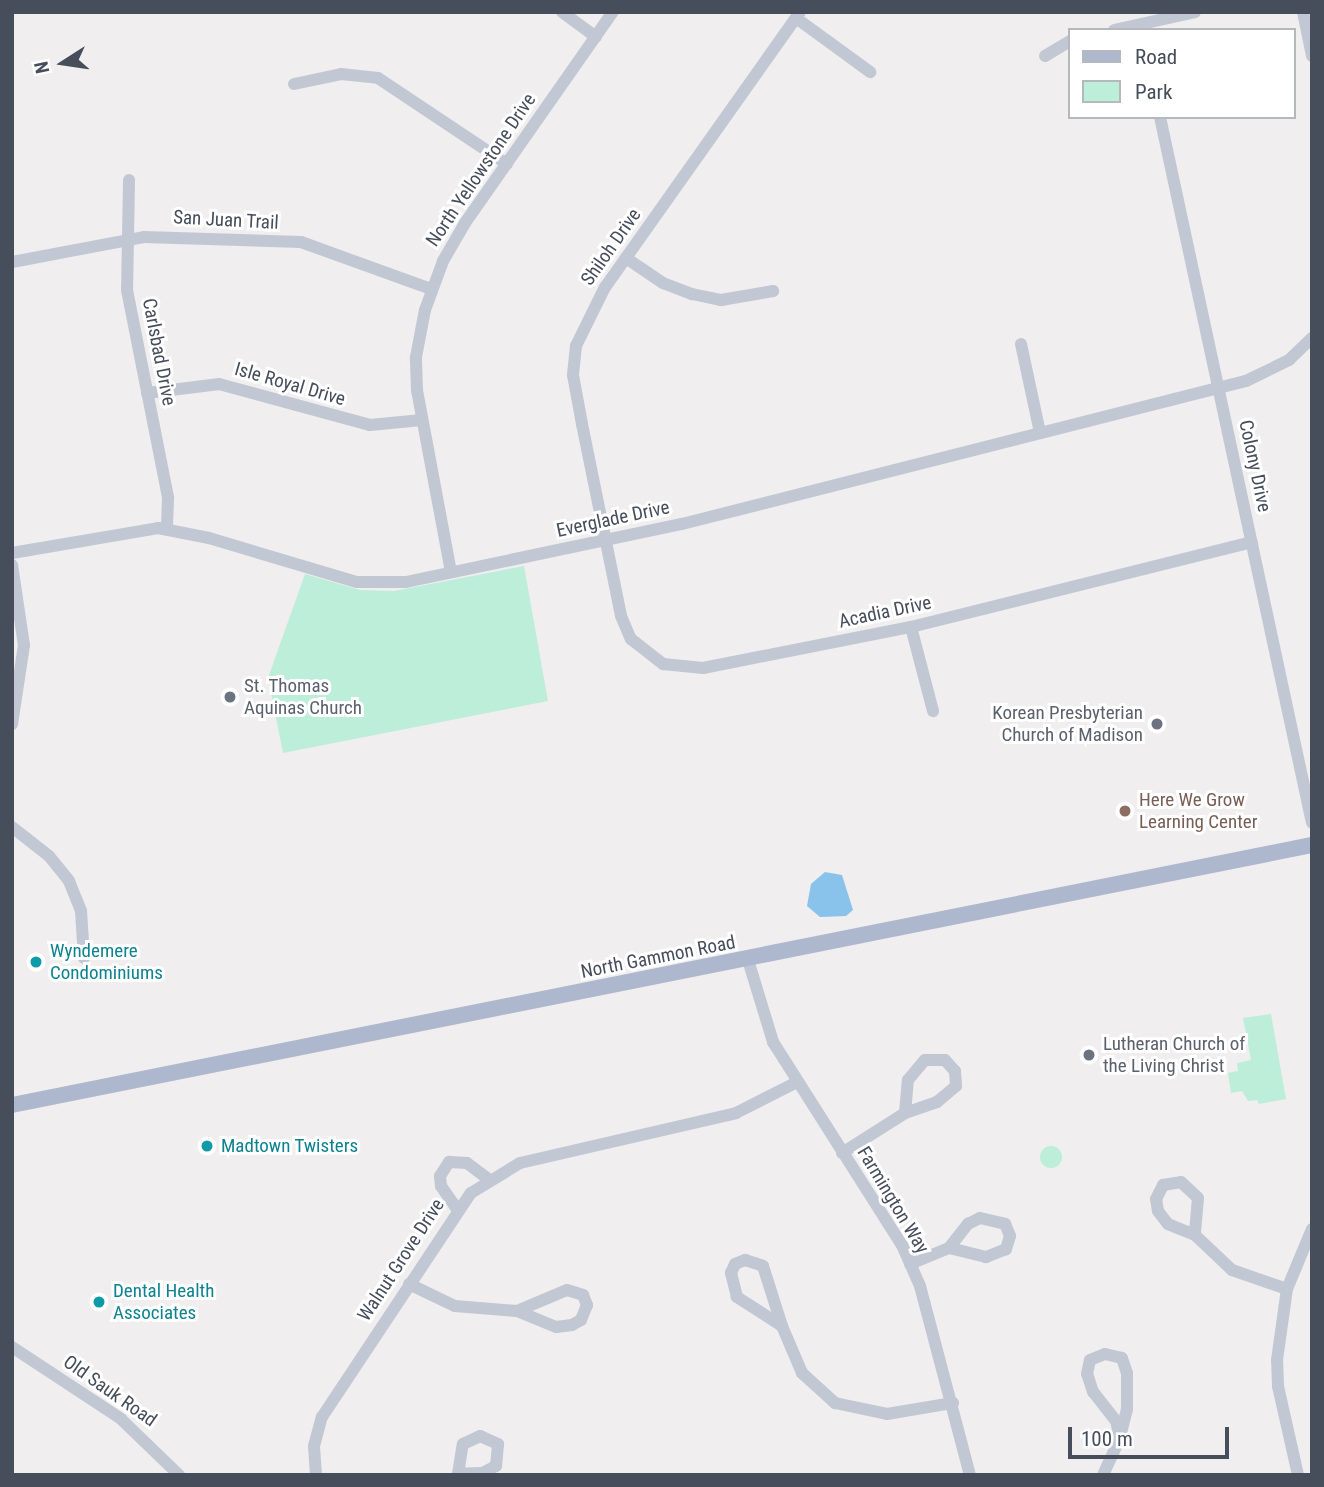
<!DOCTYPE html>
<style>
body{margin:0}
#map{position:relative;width:1324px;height:1487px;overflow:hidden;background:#f0eeee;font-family:"Roboto Condensed",sans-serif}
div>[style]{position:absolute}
.green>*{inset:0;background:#bceeda}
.round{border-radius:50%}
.water>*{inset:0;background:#89c2eb}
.minor>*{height:12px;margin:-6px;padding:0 6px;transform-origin:6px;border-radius:6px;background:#c1c7d3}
.major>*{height:16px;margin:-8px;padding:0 8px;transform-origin:8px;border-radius:8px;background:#adb7cd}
.dots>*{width:19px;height:19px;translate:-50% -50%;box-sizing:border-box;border:4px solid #fff;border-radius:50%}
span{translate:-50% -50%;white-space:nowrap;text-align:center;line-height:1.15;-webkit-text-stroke:6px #fff;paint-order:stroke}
.street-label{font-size:19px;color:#464d5b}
.worship-label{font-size:19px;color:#5b616d}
.left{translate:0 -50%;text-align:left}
.right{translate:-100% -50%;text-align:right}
.education-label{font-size:19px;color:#785e54}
.culture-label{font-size:19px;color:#0d838f}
.frame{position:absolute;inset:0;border:14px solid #464d5b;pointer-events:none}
.legend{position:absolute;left:1068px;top:28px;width:228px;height:91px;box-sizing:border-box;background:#fff;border:2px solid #b5b8bd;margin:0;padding:9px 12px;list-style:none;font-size:21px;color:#464d5b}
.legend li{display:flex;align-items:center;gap:14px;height:35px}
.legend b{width:35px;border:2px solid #b5b8bd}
.north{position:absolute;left:28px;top:28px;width:70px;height:70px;-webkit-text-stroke:5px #fff;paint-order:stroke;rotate:258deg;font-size:19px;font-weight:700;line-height:28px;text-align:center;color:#464d5b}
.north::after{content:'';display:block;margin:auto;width:24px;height:32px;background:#464d5b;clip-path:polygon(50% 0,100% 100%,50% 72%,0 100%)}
.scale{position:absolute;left:1068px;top:1427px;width:161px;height:32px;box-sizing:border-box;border:4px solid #464d5b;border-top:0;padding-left:9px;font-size:21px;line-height:24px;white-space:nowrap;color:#464d5b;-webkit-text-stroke:5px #fff;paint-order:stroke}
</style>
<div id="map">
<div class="green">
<div style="clip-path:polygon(524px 566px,548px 701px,283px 753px,268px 678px,305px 574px,360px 590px,394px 591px)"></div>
<div style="clip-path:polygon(1271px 1014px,1286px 1099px,1259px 1104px,1257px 1100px,1248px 1101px,1242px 1091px,1231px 1093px,1228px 1073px,1238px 1071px,1237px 1063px,1251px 1060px,1243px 1018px)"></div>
<div class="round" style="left:1040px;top:1146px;width:22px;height:22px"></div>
</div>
<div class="water">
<div style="clip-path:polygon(825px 872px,842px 875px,853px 910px,846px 916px,820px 917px,807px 906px,811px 884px)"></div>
</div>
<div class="minor">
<div style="left:562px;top:12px;width:42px;rotate:36.3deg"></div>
<div style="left:800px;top:12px;width:337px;rotate:125.3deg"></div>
<div style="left:605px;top:287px;width:66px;rotate:116.2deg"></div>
<div style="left:576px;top:346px;width:29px;rotate:96deg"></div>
<div style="left:573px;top:375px;width:50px;rotate:79.6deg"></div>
<div style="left:582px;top:424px;width:196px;rotate:78.5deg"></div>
<div style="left:621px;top:616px;width:25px;rotate:67deg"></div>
<div style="left:631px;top:639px;width:41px;rotate:38deg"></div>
<div style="left:663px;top:664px;width:40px;rotate:5.7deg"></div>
<div style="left:703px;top:668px;width:212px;rotate:-11.2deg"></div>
<div style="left:911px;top:627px;width:351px;rotate:-14deg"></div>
<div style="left:1303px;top:12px;width:45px;rotate:78.4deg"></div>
<div style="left:796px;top:18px;width:92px;rotate:36.1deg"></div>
<div style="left:1114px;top:30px;width:83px;rotate:-12.5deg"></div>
<div style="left:1045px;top:56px;width:29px;rotate:-31deg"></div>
<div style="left:294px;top:84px;width:48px;rotate:-12deg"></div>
<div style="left:341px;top:74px;width:37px;rotate:6deg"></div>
<div style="left:378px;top:78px;width:155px;rotate:33.7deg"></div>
<div style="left:1160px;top:117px;width:722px;rotate:77.85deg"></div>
<div style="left:129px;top:180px;width:110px;rotate:91deg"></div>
<div style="left:127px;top:290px;width:212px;rotate:78.8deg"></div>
<div style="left:168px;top:498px;width:31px;rotate:92deg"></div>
<div style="left:626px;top:258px;width:45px;rotate:34deg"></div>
<div style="left:663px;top:283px;width:31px;rotate:21deg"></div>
<div style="left:692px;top:294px;width:30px;rotate:12deg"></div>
<div style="left:721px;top:300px;width:53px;rotate:-9.8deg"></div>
<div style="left:12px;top:262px;width:134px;rotate:-10.7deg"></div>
<div style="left:144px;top:237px;width:157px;rotate:1.8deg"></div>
<div style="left:301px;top:242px;width:138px;rotate:19.9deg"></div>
<div style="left:1021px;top:344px;width:91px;rotate:77.9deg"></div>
<div style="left:147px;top:393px;width:73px;rotate:-7.1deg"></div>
<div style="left:219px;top:384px;width:156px;rotate:15.2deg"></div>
<div style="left:370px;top:425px;width:52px;rotate:-5.5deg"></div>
<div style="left:12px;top:553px;width:148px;rotate:-9.7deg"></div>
<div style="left:158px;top:528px;width:52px;rotate:11.1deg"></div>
<div style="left:209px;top:538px;width:154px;rotate:16.6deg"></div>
<div style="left:357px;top:582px;width:49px"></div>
<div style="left:406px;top:582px;width:282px;rotate:-11.9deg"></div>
<div style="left:682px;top:524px;width:582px;rotate:-14.23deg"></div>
<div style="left:1246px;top:381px;width:48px;rotate:-26deg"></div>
<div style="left:1289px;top:360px;width:32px;rotate:-44deg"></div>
<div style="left:12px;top:565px;width:81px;rotate:81.5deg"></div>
<div style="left:24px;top:645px;width:80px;rotate:98.6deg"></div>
<div style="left:451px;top:572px;width:185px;rotate:-100.6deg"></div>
<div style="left:417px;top:390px;width:33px;rotate:-92deg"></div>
<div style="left:416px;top:357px;width:48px;rotate:-79.2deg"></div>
<div style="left:425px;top:310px;width:52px;rotate:-69.8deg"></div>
<div style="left:443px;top:261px;width:44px;rotate:-59.9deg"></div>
<div style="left:465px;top:223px;width:258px;rotate:-55deg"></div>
<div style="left:911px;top:627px;width:87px;rotate:75.3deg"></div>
<div style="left:12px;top:827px;width:47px;rotate:38.1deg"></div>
<div style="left:49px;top:856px;width:32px;rotate:51deg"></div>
<div style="left:69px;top:881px;width:32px;rotate:68deg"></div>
<div style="left:81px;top:911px;width:47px;rotate:86.3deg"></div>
<div style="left:748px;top:960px;width:86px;rotate:73deg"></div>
<div style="left:773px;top:1042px;width:241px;rotate:57.6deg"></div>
<div style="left:902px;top:1245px;width:45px;rotate:66.3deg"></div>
<div style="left:920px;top:1286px;width:196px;rotate:75.2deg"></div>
<div style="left:925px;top:1060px;width:20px"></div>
<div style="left:945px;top:1060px;width:15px;rotate:48deg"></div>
<div style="left:955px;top:1071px;width:15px;rotate:86deg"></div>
<div style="left:956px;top:1086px;width:25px;rotate:140deg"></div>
<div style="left:937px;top:1102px;width:34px;rotate:161deg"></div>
<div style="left:905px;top:1113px;width:33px;rotate:-85deg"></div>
<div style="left:908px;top:1080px;width:26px;rotate:-50deg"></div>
<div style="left:842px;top:1153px;width:75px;rotate:-32.4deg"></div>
<div style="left:1181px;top:1182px;width:23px;rotate:43deg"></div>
<div style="left:1198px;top:1198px;width:37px;rotate:95deg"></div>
<div style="left:1195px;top:1235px;width:29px;rotate:-158deg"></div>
<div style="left:1168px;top:1224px;width:16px;rotate:-128deg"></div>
<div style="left:1158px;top:1211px;width:12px;rotate:-99deg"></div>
<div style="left:1156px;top:1199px;width:16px;rotate:-63deg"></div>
<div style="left:1163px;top:1185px;width:18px;rotate:-9deg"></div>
<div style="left:457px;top:1209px;width:28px;rotate:-125deg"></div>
<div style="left:441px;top:1186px;width:10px;rotate:-96deg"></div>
<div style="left:440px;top:1176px;width:17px;rotate:-57deg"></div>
<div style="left:449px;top:1162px;width:18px;rotate:3deg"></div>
<div style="left:467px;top:1163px;width:26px;rotate:37deg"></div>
<div style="left:980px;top:1218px;width:26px;rotate:13deg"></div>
<div style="left:1005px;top:1224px;width:13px;rotate:67deg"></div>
<div style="left:1010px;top:1236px;width:14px;rotate:107deg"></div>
<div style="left:1006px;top:1249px;width:22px;rotate:158deg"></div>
<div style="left:986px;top:1257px;width:38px;rotate:-166deg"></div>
<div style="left:949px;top:1248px;width:31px;rotate:-52deg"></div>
<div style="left:968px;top:1224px;width:13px;rotate:-27deg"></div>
<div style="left:1195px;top:1235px;width:51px;rotate:43.4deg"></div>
<div style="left:1232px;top:1270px;width:58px;rotate:19.1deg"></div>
<div style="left:745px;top:1260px;width:19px;rotate:18deg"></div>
<div style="left:763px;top:1266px;width:63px;rotate:72.4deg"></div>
<div style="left:782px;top:1326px;width:54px;rotate:-147.2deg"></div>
<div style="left:737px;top:1297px;width:25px;rotate:-104deg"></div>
<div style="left:731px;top:1273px;width:10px;rotate:-66deg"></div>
<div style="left:735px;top:1264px;width:11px;rotate:-22deg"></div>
<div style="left:910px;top:1264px;width:42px;rotate:-22.3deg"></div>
<div style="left:409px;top:1284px;width:51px;rotate:25.6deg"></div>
<div style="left:455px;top:1306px;width:62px;rotate:4.6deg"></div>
<div style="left:567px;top:1290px;width:17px;rotate:17deg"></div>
<div style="left:583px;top:1295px;width:11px;rotate:68deg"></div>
<div style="left:587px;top:1305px;width:16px;rotate:112deg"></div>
<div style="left:581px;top:1320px;width:10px;rotate:151deg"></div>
<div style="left:572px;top:1325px;width:16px;rotate:173deg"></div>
<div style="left:556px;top:1327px;width:42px;rotate:-157.7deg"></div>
<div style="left:517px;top:1311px;width:54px;rotate:-22.8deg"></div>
<div style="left:782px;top:1326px;width:51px;rotate:66.9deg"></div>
<div style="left:802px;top:1373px;width:45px;rotate:42.3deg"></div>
<div style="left:835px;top:1403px;width:53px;rotate:11.9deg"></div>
<div style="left:887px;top:1414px;width:67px;rotate:-9.5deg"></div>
<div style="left:12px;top:1347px;width:131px;rotate:33.4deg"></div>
<div style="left:121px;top:1419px;width:81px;rotate:44deg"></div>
<div style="left:1105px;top:1354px;width:17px;rotate:13deg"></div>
<div style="left:1122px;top:1358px;width:16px;rotate:72deg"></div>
<div style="left:1127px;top:1373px;width:36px;rotate:90deg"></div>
<div style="left:1127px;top:1409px;width:30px;rotate:104deg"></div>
<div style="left:1120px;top:1438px;width:17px;rotate:-103deg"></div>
<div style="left:1116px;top:1421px;width:37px;rotate:-128deg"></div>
<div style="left:1093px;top:1392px;width:19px;rotate:-108deg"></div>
<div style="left:1087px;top:1374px;width:14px;rotate:-78deg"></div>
<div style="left:1090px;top:1360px;width:16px;rotate:-22deg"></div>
<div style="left:480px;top:1436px;width:20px;rotate:24deg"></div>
<div style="left:498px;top:1444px;width:22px;rotate:95deg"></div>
<div style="left:496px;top:1466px;width:16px;rotate:153deg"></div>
<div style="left:482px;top:1473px;width:24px;rotate:178deg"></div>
<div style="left:458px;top:1474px;width:30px;rotate:-81deg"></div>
<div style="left:463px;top:1444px;width:19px;rotate:-25deg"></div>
<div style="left:316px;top:1475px;width:29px;rotate:-94deg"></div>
<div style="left:314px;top:1446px;width:30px;rotate:-75deg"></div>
<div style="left:322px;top:1417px;width:269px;rotate:-56.4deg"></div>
<div style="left:471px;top:1193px;width:57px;rotate:-31.5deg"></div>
<div style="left:520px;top:1163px;width:222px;rotate:-13deg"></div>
<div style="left:736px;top:1113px;width:68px;rotate:-26.9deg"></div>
<div style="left:1103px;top:1475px;width:41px;rotate:-65.3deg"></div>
<div style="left:1298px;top:1475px;width:91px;rotate:-102.7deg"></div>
<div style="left:1278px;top:1386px;width:26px;rotate:-92deg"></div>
<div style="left:1277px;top:1360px;width:72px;rotate:-82deg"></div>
<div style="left:1287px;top:1289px;width:65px;rotate:-67.4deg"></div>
</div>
<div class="major">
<div style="left:12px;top:1105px;width:1326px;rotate:-11.31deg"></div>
</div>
<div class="dots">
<div style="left:230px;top:697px;background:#6b7280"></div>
<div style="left:1157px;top:724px;background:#6b7280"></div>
<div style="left:1125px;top:811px;background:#8d6e63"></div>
<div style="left:36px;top:962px;background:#0f9aa8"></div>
<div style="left:1089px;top:1055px;background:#6b7280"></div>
<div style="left:207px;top:1146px;background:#0f9aa8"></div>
<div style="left:99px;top:1302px;background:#0f9aa8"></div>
</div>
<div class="street-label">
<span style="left:481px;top:170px;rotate:-56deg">North Yellowstone Drive</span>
<span style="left:226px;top:220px;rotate:3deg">San Juan Trail</span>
<span style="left:611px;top:247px;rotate:-55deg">Shiloh Drive</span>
<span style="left:159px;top:352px;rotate:79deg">Carlsbad Drive</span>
<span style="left:290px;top:384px;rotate:16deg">Isle Royal Drive</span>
<span style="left:1255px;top:466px;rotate:78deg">Colony Drive</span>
<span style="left:613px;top:519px;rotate:-12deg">Everglade Drive</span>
<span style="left:885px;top:612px;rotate:-12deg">Acadia Drive</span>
<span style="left:658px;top:957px;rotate:-11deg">North Gammon Road</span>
<span style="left:893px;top:1200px;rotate:59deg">Farmington Way</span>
<span style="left:401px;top:1260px;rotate:-57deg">Walnut Grove Drive</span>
<span style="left:110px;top:1391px;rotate:35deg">Old Sauk Road</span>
</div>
<div class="worship-label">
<span class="left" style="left:244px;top:697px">St. Thomas<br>Aquinas Church</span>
<span class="right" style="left:1143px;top:724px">Korean Presbyterian<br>Church of Madison</span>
<span class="left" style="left:1103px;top:1055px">Lutheran Church of<br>the Living Christ</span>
</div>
<div class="education-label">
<span class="left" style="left:1139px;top:811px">Here We Grow<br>Learning Center</span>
</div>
<div class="culture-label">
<span class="left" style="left:50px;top:962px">Wyndemere<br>Condominiums</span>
<span class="left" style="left:221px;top:1146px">Madtown Twisters</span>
<span class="left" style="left:113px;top:1302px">Dental Health<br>Associates</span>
</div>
<div class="frame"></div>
<ul class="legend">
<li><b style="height:9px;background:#adb7cd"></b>Road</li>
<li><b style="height:19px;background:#bceeda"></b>Park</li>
</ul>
<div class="north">N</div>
<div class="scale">100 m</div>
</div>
